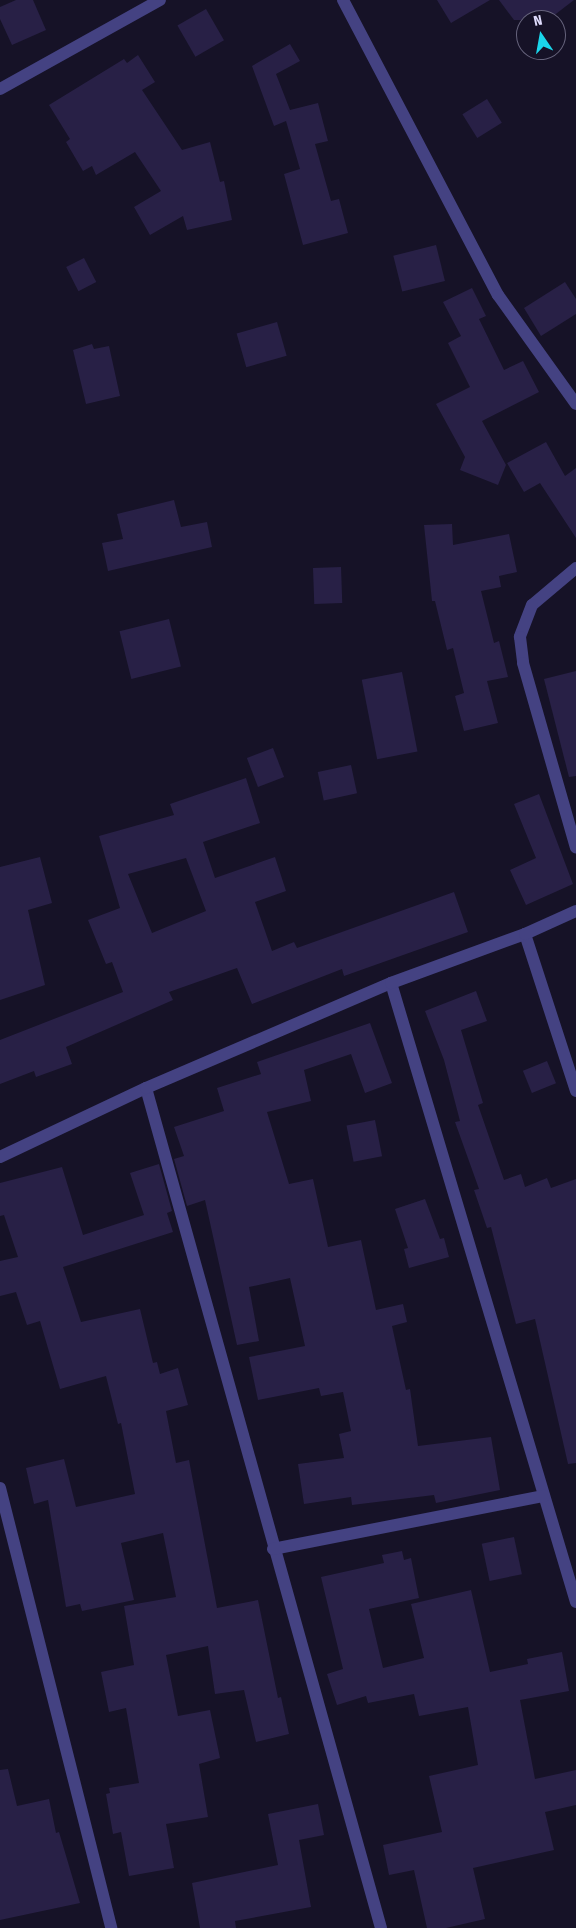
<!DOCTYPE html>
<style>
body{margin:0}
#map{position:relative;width:576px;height:1928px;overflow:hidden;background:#161227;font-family:"Fira Sans Condensed",sans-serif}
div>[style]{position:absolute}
.building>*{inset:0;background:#282046;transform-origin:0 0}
.minor>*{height:12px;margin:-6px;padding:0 6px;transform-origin:6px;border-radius:6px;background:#444282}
span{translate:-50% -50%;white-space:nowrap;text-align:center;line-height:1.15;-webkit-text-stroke:4px #161227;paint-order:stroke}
.north{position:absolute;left:516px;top:10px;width:50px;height:50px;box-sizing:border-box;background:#161227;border:1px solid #66637c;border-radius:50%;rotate:348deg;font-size:14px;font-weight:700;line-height:20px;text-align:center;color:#dfdcfc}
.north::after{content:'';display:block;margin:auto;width:18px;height:22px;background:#1ad5ea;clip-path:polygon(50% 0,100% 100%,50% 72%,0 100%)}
</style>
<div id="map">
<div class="building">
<div style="clip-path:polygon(16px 0,33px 0,46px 30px,12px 45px,0 19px,0 7px)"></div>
<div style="clip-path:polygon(437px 0,490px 0,451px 23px)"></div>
<div style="clip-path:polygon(499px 0,574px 0,548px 20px,514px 20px)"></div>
<div style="left:206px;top:9px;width:36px;height:33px;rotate:60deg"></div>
<div style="clip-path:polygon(290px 44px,300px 61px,276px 74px,290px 110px,318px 103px,328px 141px,315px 144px,331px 201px,339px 199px,348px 233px,303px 245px,284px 174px,300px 169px,286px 121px,274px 126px,252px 66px)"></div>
<div style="clip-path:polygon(138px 55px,155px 82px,142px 90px,182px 150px,210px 142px,220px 182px,224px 181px,232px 220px,187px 230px,183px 216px,150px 235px,134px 207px,161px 191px,135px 152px,96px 175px,92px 166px,83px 171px,66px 142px,70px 139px,49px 105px,124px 59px,127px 63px)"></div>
<div style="left:487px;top:99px;width:28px;height:29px;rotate:58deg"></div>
<div style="left:436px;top:245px;width:37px;height:44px;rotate:76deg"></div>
<div style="left:84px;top:258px;width:27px;height:20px;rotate:63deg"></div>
<div style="clip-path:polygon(565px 282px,576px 299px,576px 314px,541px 336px,524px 308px)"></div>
<div style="clip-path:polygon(472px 288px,486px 316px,479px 319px,504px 370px,523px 361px,539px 392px,482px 421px,506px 465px,498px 485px,460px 470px,465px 457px,436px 404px,470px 387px,448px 343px,461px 336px,443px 302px)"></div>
<div style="left:277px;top:322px;width:35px;height:42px;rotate:74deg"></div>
<div style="clip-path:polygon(92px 344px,94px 349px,109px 346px,120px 396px,86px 404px,73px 350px)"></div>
<div style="clip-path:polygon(546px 442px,565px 476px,576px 468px,576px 538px,540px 483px,524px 492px,507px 463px)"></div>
<div style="clip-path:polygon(174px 500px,181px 527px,207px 522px,212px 547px,108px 571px,102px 543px,123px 539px,117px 514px)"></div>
<div style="clip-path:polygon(452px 524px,453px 545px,509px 534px,517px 572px,499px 576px,501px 587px,481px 591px,494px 643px,499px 641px,508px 677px,487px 681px,498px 723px,464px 731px,455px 696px,464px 693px,453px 648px,447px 650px,435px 601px,432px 601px,424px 525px)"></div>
<div style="left:341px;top:567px;width:36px;height:28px;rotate:88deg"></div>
<div style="left:169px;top:619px;width:49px;height:51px;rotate:76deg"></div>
<div style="clip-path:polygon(576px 671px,576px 776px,569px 777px,544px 679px)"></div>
<div style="left:402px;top:672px;width:81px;height:41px;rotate:79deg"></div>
<div style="left:273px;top:748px;width:31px;height:28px;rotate:69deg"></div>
<div style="left:351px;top:765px;width:29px;height:34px;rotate:78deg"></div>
<div style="clip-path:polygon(evenodd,246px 778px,260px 823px,203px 842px,215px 878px,275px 857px,286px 891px,255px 902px,272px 951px,294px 942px,297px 948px,454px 892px,468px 932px,344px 976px,342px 969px,252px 1004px,237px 968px,169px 992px,173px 1000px,66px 1047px,72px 1064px,36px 1077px,34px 1071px,0 1084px,0 1040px,123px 992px,112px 962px,106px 964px,88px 920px,120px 908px,99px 836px,174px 815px,170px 804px,246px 778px,186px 858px,206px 911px,152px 933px,128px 874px,186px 858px)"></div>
<div style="clip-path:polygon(539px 794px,573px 884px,526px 905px,510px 870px,536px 858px,514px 804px)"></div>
<div style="clip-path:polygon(40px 857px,52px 903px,28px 910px,45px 985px,0 1000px,0 867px)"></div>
<div style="clip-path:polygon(476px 991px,487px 1021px,461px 1030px,483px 1103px,478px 1105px,504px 1180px,521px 1174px,525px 1187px,547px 1178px,551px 1188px,576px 1179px,576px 1463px,568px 1464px,535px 1319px,516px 1324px,491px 1227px,487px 1228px,474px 1190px,479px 1189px,455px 1122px,460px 1121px,444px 1060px,425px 1011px)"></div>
<div style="clip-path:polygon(370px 1023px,392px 1083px,365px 1093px,351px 1054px,304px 1070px,311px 1101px,267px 1112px,289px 1184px,313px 1179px,328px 1247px,361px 1240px,376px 1310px,403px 1304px,407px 1322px,392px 1326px,406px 1390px,410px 1389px,418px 1446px,491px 1437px,500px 1490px,436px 1503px,434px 1495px,352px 1505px,351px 1497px,304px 1504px,298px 1464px,344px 1458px,339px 1434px,351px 1431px,343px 1392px,321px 1396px,319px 1388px,258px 1400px,249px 1357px,305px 1346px,290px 1278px,249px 1287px,259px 1341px,237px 1345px,205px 1200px,187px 1206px,174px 1159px,184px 1156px,174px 1127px,224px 1111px,217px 1088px,261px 1074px,257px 1062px)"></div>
<div style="left:547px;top:1061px;width:24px;height:26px;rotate:68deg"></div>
<div style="left:375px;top:1120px;width:37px;height:29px;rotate:79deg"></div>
<div style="clip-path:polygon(159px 1164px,172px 1211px,167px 1213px,173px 1232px,63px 1267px,81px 1322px,140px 1309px,153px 1363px,157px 1362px,160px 1374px,178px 1368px,188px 1405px,166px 1411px,176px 1463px,189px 1460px,217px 1608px,258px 1600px,278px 1698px,281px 1697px,289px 1734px,256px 1742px,244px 1690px,215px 1694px,208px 1646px,166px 1655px,178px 1716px,210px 1710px,220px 1758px,199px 1764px,208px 1817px,166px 1824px,174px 1868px,129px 1876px,121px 1832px,113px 1834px,106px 1794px,110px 1793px,109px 1788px,139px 1783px,126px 1708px,109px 1712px,101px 1672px,134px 1665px,124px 1606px,176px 1597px,163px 1533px,121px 1543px,134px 1600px,82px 1611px,80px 1604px,66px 1607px,48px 1500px,34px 1504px,26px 1468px,64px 1459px,76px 1507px,135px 1494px,121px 1423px,118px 1424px,106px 1376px,60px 1389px,40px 1321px,27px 1325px,16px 1292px,0 1296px,0 1261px,18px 1257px,4px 1215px,0 1216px,0 1183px,62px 1167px,83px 1235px,144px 1215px,130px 1173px)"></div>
<div style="clip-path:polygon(425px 1199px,440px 1239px,444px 1238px,449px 1257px,409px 1268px,404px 1249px,408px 1248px,395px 1209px)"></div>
<div style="left:514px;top:1537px;width:38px;height:33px;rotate:78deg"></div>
<div style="clip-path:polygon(402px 1551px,404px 1560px,411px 1558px,419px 1598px,369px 1609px,383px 1668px,424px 1658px,411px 1604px,471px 1590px,490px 1672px,528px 1664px,527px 1659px,562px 1652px,569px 1691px,520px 1700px,535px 1779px,576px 1770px,576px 1805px,545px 1812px,554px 1850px,473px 1868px,485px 1919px,446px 1928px,427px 1928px,414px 1870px,389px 1875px,383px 1845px,442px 1832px,429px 1776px,478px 1765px,468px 1707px,419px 1716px,414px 1694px,368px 1703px,366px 1696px,337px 1705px,327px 1674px,343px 1669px,321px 1577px,384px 1563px,382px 1555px)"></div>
<div style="clip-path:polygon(8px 1769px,17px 1806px,49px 1799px,56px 1833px,59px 1832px,80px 1903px,0 1920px,0 1770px)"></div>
<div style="clip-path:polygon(318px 1804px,324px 1835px,299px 1840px,311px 1907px,235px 1921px,236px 1928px,200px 1928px,192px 1883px,278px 1865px,268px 1814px)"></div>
</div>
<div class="minor">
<div style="left:343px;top:0;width:333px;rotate:62.3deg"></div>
<div style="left:498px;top:295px;width:134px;rotate:54.4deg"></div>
<div style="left:0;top:89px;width:183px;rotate:-29.1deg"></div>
<div style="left:576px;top:568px;width:57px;rotate:139.9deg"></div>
<div style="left:532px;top:605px;width:34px;rotate:111deg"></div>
<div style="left:520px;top:637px;width:26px;rotate:83deg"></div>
<div style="left:523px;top:663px;width:192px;rotate:74deg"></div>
<div style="left:525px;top:934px;width:165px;rotate:72deg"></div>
<div style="left:391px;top:983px;width:646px;rotate:73.36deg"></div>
<div style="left:146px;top:1088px;width:872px;rotate:74.37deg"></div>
<div style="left:0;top:1157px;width:161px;rotate:-25.3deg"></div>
<div style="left:146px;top:1088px;width:267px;rotate:-23.2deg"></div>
<div style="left:391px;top:983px;width:143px;rotate:-20.1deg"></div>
<div style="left:525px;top:934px;width:56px;rotate:-24.3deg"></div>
<div style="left:0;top:1488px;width:454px;rotate:75.8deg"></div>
<div style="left:273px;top:1549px;width:276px;rotate:-11.1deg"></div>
</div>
<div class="north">N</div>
</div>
